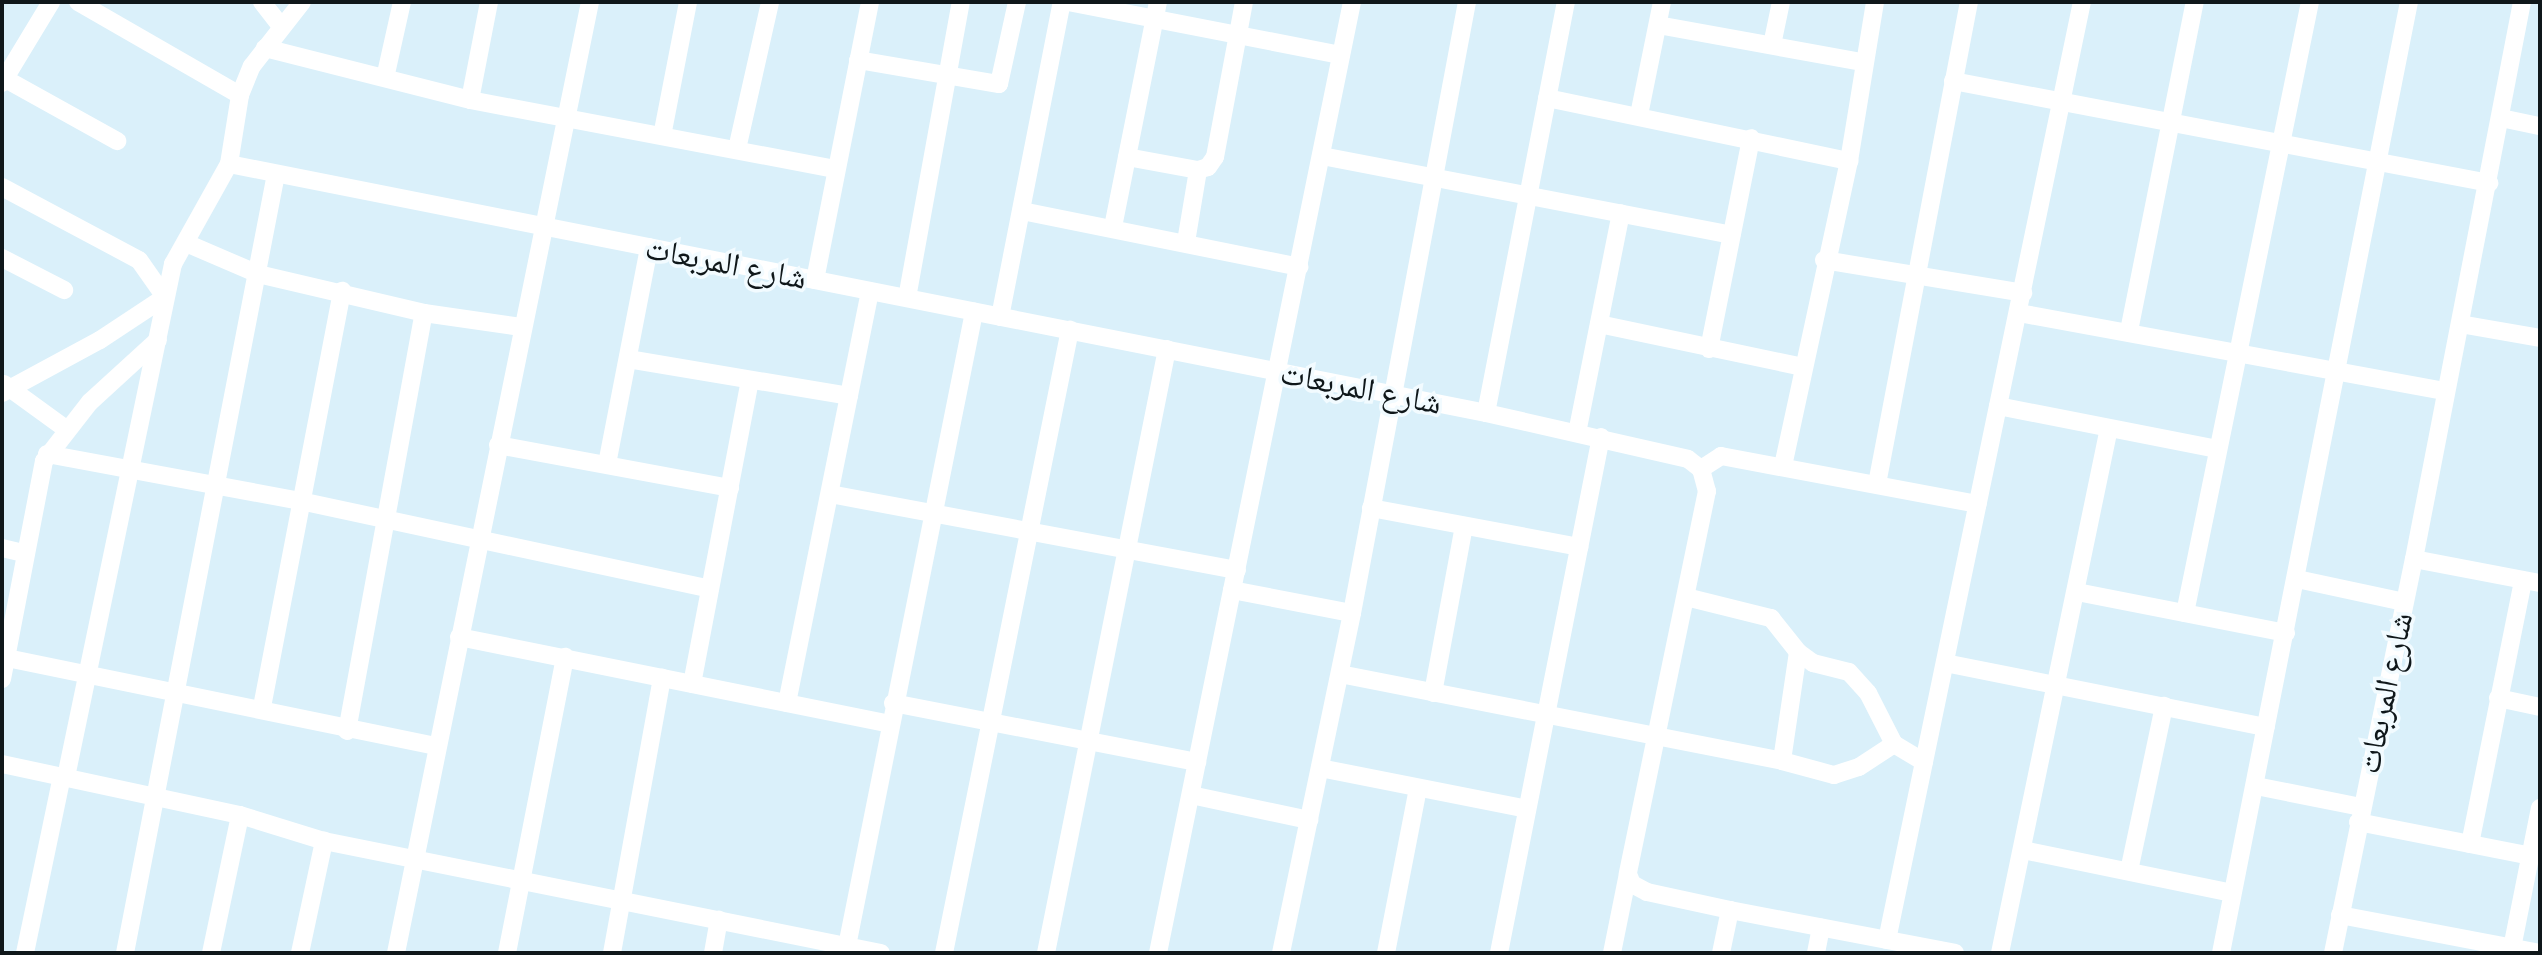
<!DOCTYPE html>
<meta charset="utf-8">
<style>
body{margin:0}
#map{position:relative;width:2542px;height:955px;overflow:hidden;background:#daf0fa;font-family:"Zilla Slab","Noto Naskh Arabic",serif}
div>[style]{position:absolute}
.minor>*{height:18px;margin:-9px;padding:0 9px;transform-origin:9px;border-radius:9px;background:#fff}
span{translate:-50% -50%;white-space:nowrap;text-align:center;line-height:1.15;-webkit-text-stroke:7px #f2fbff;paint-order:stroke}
.street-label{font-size:32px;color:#0f171a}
.frame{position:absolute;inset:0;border:4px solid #0f171a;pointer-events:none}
</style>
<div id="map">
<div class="minor">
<div style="left:78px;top:2px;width:187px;rotate:29.9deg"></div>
<div style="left:262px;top:2px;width:29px;rotate:52deg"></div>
<div style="left:1068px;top:2px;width:278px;rotate:11deg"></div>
<div style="left:1658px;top:25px;width:207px;rotate:10.3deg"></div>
<div style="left:1772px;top:45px;width:44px;rotate:-78.2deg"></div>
<div style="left:265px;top:48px;width:211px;rotate:14.2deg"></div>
<div style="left:470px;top:100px;width:372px;rotate:10.7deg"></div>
<div style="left:858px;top:60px;width:143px;rotate:9.7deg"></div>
<div style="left:999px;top:84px;width:84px;rotate:-77.6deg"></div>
<div style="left:2px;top:77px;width:132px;rotate:29.1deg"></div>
<div style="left:385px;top:78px;width:78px;rotate:-77.4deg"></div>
<div style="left:1953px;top:81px;width:546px;rotate:10.77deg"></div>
<div style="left:2px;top:83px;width:95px;rotate:-58.8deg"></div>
<div style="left:1547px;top:98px;width:309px;rotate:11.8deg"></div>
<div style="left:470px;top:100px;width:100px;rotate:-79deg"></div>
<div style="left:1639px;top:115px;width:115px;rotate:-78.5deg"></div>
<div style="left:2501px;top:118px;width:40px;rotate:12deg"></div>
<div style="left:662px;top:136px;width:136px;rotate:-79deg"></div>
<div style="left:737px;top:149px;width:151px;rotate:-77.3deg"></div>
<div style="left:1322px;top:156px;width:417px;rotate:10.9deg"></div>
<div style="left:1127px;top:157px;width:72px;rotate:10.4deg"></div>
<div style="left:1198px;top:170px;width:10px;rotate:-17deg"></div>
<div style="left:1208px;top:167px;width:12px;rotate:-55deg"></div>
<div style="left:1215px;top:157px;width:158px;rotate:-79.4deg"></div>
<div style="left:229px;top:164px;width:1281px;rotate:11.2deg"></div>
<div style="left:1486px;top:413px;width:207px;rotate:12.8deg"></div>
<div style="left:1688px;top:459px;width:16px;rotate:38deg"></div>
<div style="left:1701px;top:469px;width:23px;rotate:75deg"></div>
<div style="left:1707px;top:491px;width:391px;rotate:101.7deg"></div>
<div style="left:1628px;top:874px;width:11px;rotate:68deg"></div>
<div style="left:1632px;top:884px;width:17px;rotate:28deg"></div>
<div style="left:1647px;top:892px;width:85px;rotate:12.2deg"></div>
<div style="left:1730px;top:910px;width:229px;rotate:10.8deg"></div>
<div style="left:2px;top:187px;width:155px;rotate:28.1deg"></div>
<div style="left:139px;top:260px;width:45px;rotate:54.9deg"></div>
<div style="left:1022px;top:211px;width:283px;rotate:11.4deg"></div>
<div style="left:1113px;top:227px;width:229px;rotate:-78.7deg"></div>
<div style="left:1186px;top:242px;width:73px;rotate:-80.5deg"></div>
<div style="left:186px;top:243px;width:78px;rotate:23.3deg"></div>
<div style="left:258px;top:274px;width:171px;rotate:13.2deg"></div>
<div style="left:424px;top:313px;width:98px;rotate:8.2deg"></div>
<div style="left:2px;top:258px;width:70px;rotate:27.3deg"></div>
<div style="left:1824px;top:260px;width:202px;rotate:9.4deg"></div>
<div style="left:815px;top:280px;width:283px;rotate:-78.8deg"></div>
<div style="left:907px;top:298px;width:301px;rotate:-79.7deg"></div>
<div style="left:2019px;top:313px;width:433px;rotate:10.4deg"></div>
<div style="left:1000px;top:317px;width:321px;rotate:-78.9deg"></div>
<div style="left:1599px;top:324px;width:208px;rotate:11.9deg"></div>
<div style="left:2460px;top:324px;width:81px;rotate:9.9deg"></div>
<div style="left:2129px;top:331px;width:336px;rotate:-78.7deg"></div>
<div style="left:1709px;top:349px;width:215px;rotate:-78.7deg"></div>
<div style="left:628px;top:359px;width:224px;rotate:9.5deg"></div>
<div style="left:4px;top:384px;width:77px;rotate:36deg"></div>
<div style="left:2px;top:393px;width:111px;rotate:-28.4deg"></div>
<div style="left:100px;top:340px;width:78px;rotate:-33.5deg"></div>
<div style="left:1998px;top:406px;width:224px;rotate:11.1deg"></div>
<div style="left:1486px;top:413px;width:419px;rotate:-79deg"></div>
<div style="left:1577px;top:433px;width:224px;rotate:-78.7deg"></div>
<div style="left:498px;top:445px;width:236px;rotate:10.5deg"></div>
<div style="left:47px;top:454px;width:262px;rotate:10.5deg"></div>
<div style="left:305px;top:502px;width:414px;rotate:12.1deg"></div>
<div style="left:607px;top:464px;width:221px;rotate:-79deg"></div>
<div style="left:1783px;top:466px;width:312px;rotate:-77.8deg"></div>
<div style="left:1849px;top:161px;width:161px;rotate:-80.7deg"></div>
<div style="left:1701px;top:469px;width:24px;rotate:-33deg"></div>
<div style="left:1721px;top:456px;width:261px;rotate:10.6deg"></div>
<div style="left:1877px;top:484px;width:491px;rotate:-79.2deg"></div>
<div style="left:830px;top:494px;width:414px;rotate:10.6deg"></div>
<div style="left:1371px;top:508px;width:212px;rotate:10.6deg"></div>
<div style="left:2px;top:548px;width:22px;rotate:13deg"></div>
<div style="left:2414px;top:559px;width:567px;rotate:-79.03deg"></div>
<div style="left:2297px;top:579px;width:109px;rotate:12.1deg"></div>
<div style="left:1232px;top:590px;width:122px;rotate:10.9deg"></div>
<div style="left:2077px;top:592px;width:213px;rotate:11.1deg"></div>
<div style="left:1686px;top:597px;width:88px;rotate:13.9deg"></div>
<div style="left:1771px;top:618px;width:43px;rotate:51.5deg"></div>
<div style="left:1798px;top:652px;width:19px;rotate:36deg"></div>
<div style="left:1813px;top:663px;width:37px;rotate:14deg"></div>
<div style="left:1849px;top:672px;width:28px;rotate:48deg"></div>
<div style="left:1868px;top:693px;width:57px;rotate:63deg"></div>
<div style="left:1894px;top:744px;width:35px;rotate:31deg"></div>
<div style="left:2185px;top:613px;width:624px;rotate:-78.44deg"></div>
<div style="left:459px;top:637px;width:439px;rotate:11.4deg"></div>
<div style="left:1798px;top:652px;width:110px;rotate:98.4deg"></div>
<div style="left:1782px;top:761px;width:54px;rotate:15.1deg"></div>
<div style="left:1834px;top:775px;width:26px;rotate:-18deg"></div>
<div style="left:1859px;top:767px;width:42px;rotate:-33.3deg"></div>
<div style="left:2px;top:657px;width:444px;rotate:11.6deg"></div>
<div style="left:1945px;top:663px;width:327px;rotate:11.3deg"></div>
<div style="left:1340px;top:674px;width:450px;rotate:11.1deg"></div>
<div style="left:2px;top:679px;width:222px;rotate:-79.1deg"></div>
<div style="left:44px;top:461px;width:75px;rotate:-52.1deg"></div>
<div style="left:90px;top:402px;width:92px;rotate:-42.4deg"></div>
<div style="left:692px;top:684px;width:309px;rotate:-79.2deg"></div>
<div style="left:1433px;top:693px;width:170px;rotate:-79.5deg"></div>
<div style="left:2498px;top:698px;width:43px;rotate:12.1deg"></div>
<div style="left:787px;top:703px;width:420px;rotate:-78.6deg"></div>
<div style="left:893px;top:703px;width:310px;rotate:11deg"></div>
<div style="left:262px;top:707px;width:424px;rotate:-79.1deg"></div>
<div style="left:347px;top:731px;width:425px;rotate:-79.6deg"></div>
<div style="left:2px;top:764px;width:243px;rotate:12.1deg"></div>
<div style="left:240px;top:815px;width:88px;rotate:17.2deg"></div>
<div style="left:324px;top:841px;width:568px;rotate:11.37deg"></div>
<div style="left:1320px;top:768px;width:211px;rotate:11.2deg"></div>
<div style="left:66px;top:777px;width:524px;rotate:-78.22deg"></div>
<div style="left:173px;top:264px;width:115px;rotate:-60.8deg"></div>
<div style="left:229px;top:164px;width:70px;rotate:-80.9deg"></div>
<div style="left:240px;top:95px;width:31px;rotate:-68deg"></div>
<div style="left:252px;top:66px;width:81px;rotate:-52deg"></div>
<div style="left:2256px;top:786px;width:107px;rotate:11.3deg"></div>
<div style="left:1191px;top:795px;width:121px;rotate:12deg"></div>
<div style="left:2358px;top:822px;width:176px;rotate:11.1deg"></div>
<div style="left:2470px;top:844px;width:269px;rotate:-78.6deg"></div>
<div style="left:2023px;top:850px;width:213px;rotate:11.6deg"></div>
<div style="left:2129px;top:871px;width:169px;rotate:-78deg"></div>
<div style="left:2340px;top:915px;width:204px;rotate:10.8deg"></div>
<div style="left:1887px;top:940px;width:958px;rotate:-78.26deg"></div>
<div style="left:847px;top:946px;width:647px;rotate:-78.67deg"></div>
<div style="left:25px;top:953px;width:181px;rotate:-78.2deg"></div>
<div style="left:125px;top:953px;width:793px;rotate:-79.03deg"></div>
<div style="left:211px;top:953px;width:141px;rotate:-78.1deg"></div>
<div style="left:300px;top:953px;width:115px;rotate:-77.9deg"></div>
<div style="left:396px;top:953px;width:971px;rotate:-78.47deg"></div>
<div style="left:507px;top:953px;width:302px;rotate:-78.9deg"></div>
<div style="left:612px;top:953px;width:280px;rotate:-79.7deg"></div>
<div style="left:713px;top:953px;width:34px;rotate:-80deg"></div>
<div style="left:944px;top:953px;width:636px;rotate:-78.57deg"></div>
<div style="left:1046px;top:953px;width:616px;rotate:-78.67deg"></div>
<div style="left:1158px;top:953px;width:971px;rotate:-78.47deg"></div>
<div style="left:1281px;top:953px;width:347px;rotate:-78.2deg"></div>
<div style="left:1352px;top:613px;width:622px;rotate:-79.34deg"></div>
<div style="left:1386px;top:953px;width:168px;rotate:-79deg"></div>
<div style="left:1499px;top:953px;width:526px;rotate:-78.82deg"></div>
<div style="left:1612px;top:953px;width:81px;rotate:-78.6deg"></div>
<div style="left:1721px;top:953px;width:44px;rotate:-78.2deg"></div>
<div style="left:1816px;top:953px;width:26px;rotate:-79deg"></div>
<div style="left:2000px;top:953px;width:536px;rotate:-78.27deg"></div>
<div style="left:2221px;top:953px;width:969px;rotate:-78.82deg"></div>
<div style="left:2333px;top:953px;width:402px;rotate:-78.4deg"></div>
<div style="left:2414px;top:559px;width:128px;rotate:10.8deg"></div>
<div style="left:2511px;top:953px;width:148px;rotate:-78.7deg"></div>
</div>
<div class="street-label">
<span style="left:726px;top:263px;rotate:11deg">شارع المربعات</span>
<span style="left:1361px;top:388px;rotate:11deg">شارع المربعات</span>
<span style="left:2385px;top:693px;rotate:-78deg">شارع المربعات</span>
</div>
<div class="frame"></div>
</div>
